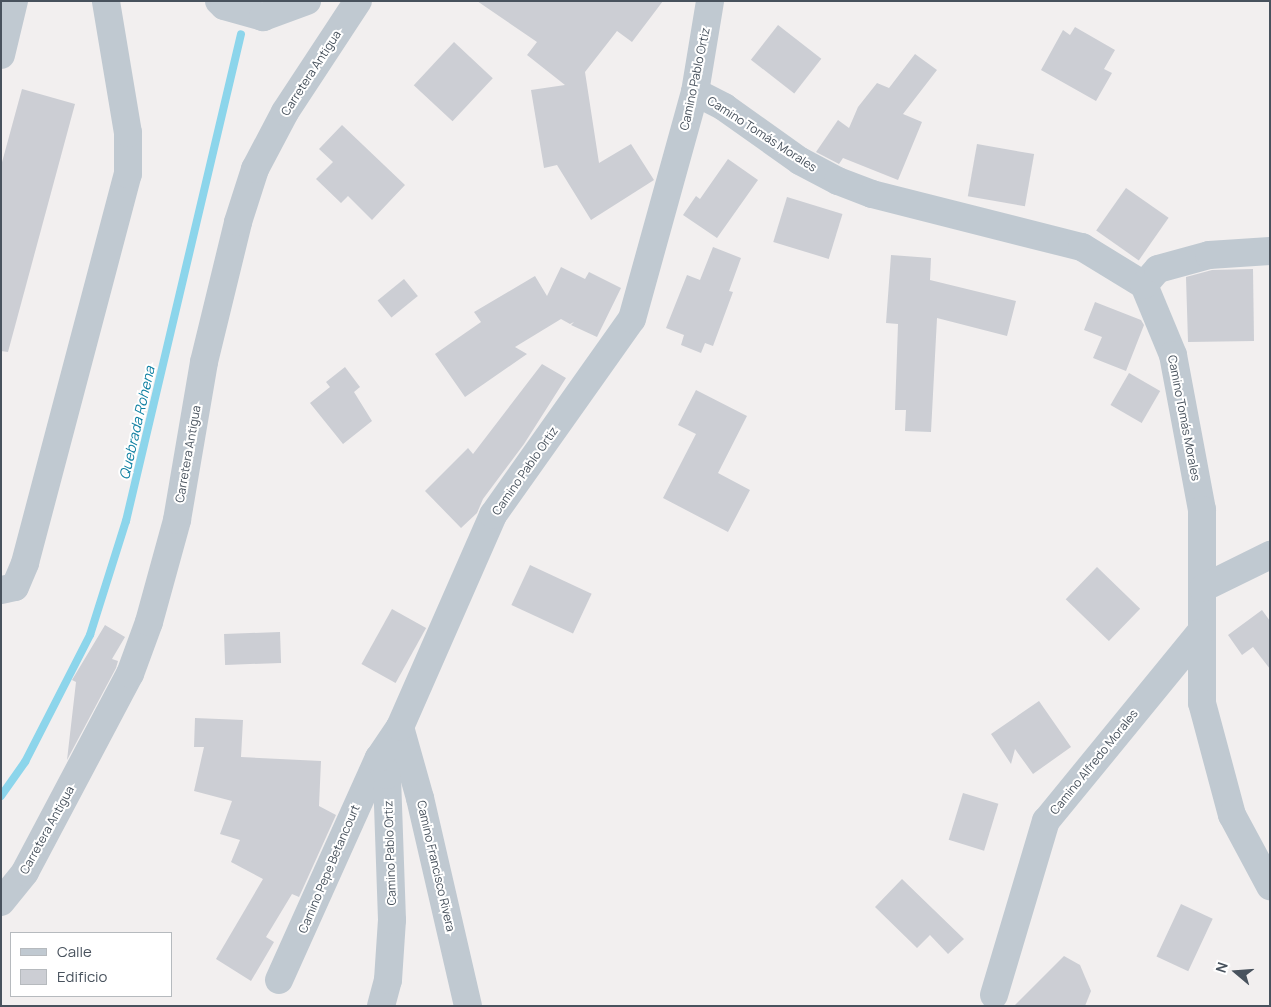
<!DOCTYPE html>
<meta charset="utf-8">
<style>
body{margin:0}
#map{position:relative;width:1271px;height:1007px;overflow:hidden;background:#f2efef;font-family:Manrope,sans-serif}
div>[style]{position:absolute}
.stream>*{height:8px;margin:-4px;padding:0 4px;transform-origin:4px;border-radius:4px;background:#8cd5eb}
.building>*{inset:0;background:#ccced4;transform-origin:0 0}
.minor>*{height:28px;margin:-14px;padding:0 14px;transform-origin:14px;border-radius:14px;background:#c0c9d1}
span{translate:-50% -50%;white-space:nowrap;text-align:center;line-height:1.15;-webkit-text-stroke:4px #fff;paint-order:stroke}
.street-label{font-size:12px;color:#48525d}
.water-label{font-size:14px;color:#0e7fa1;font-style:italic}
.frame{position:absolute;inset:0;border:2px solid #48525d;pointer-events:none}
.legend{position:absolute;left:10px;top:932px;width:162px;height:65px;box-sizing:border-box;background:#fff;border:1px solid #b6babe;margin:0;padding:6px 9px;list-style:none;font-size:15px;color:#48525d}
.legend li{display:flex;align-items:center;gap:10px;height:25px}
.legend b{width:25px;border:1px solid #b6babe}
.north{position:absolute;left:1211px;top:947px;width:50px;height:50px;-webkit-text-stroke:4px #fff;paint-order:stroke;rotate:288deg;font-size:14px;font-weight:700;line-height:20px;text-align:center;color:#48525d}
.north::after{content:'';display:block;margin:auto;width:18px;height:22px;background:#48525d;clip-path:polygon(50% 0,100% 100%,50% 72%,0 100%)}
</style>
<div id="map">
<div class="stream">
<div style="left:1px;top:796px;width:42px;rotate:-54.8deg"></div>
<div style="left:25px;top:762px;width:143px;rotate:-62.9deg"></div>
<div style="left:90px;top:635px;width:120px;rotate:-72.5deg"></div>
<div style="left:126px;top:521px;width:500px;rotate:-76.71deg"></div>
</div>
<div class="building">
<div style="clip-path:polygon(477px 1px,663px 1px,632px 42px,617px 31px,585px 72px,599px 163px,631px 144px,654px 180px,591px 220px,557px 165px,544px 168px,531px 90px,565px 85px,527px 55px,537px 42px)"></div>
<div style="left:778px;top:25px;width:55px;height:44px;rotate:38deg"></div>
<div style="clip-path:polygon(1075px 27px,1115px 50px,1104px 69px,1112px 73px,1096px 101px,1041px 70px,1063px 30px,1070px 35px)"></div>
<div style="left:454px;top:42px;width:53px;height:59px;rotate:43deg"></div>
<div style="clip-path:polygon(915px 54px,937px 70px,903px 114px,922px 122px,898px 180px,843px 158px,839px 164px,816px 152px,838px 120px,849px 128px,858px 107px,877px 83px,889px 88px)"></div>
<div style="clip-path:polygon(22px 89px,75px 104px,8px 352px,1px 351px,1px 166px)"></div>
<div style="clip-path:polygon(342px 125px,405px 185px,372px 220px,348px 196px,341px 203px,316px 179px,333px 162px,319px 149px)"></div>
<div style="left:977px;top:144px;width:58px;height:53px;rotate:10deg"></div>
<div style="clip-path:polygon(728px 159px,758px 180px,717px 238px,683px 215px,696px 196px,700px 199px)"></div>
<div style="left:1126px;top:188px;width:52px;height:52px;rotate:35deg"></div>
<div style="left:787px;top:197px;width:58px;height:47px;rotate:17deg"></div>
<div style="clip-path:polygon(713px 247px,741px 258px,729px 291px,733px 292px,713px 346px,705px 343px,701px 353px,681px 345px,684px 335px,666px 328px,687px 275px,700px 280px)"></div>
<div style="clip-path:polygon(891px 255px,931px 258px,930px 280px,1016px 301px,1007px 336px,937px 318px,931px 432px,905px 431px,906px 410px,895px 410px,898px 324px,886px 323px)"></div>
<div style="clip-path:polygon(561px 267px,585px 279px,589px 272px,621px 288px,597px 337px,571px 325px,574px 322px,570px 324px,561px 319px,515px 347px,527px 354px,465px 397px,435px 354px,481px 322px,474px 312px,535px 276px,547px 296px)"></div>
<div style="clip-path:polygon(1253px 269px,1254px 341px,1188px 342px,1186px 277px,1212px 270px)"></div>
<div style="left:404px;top:279px;width:22px;height:34px;rotate:51deg"></div>
<div style="clip-path:polygon(1095px 302px,1141px 320px,1144px 325px,1126px 371px,1093px 358px,1102px 337px,1084px 330px)"></div>
<div style="clip-path:polygon(542px 364px,566px 378px,524px 444px,483px 499px,477px 513px,461px 528px,425px 491px,468px 448px,473px 454px)"></div>
<div style="clip-path:polygon(345px 367px,360px 387px,354px 392px,372px 421px,343px 444px,310px 403px,330px 387px,326px 382px)"></div>
<div style="left:1129px;top:373px;width:36px;height:37px;rotate:30deg"></div>
<div style="clip-path:polygon(696px 390px,747px 416px,718px 473px,750px 490px,728px 532px,663px 498px,696px 434px,678px 425px)"></div>
<div style="left:530px;top:565px;width:68px;height:44px;rotate:25deg"></div>
<div style="left:1097px;top:567px;width:60px;height:45px;rotate:44deg"></div>
<div style="left:392px;top:609px;width:39px;height:63px;rotate:29deg"></div>
<div style="clip-path:polygon(1262px 610px,1270px 621px,1270px 669px,1253px 647px,1242px 655px,1228px 635px)"></div>
<div style="clip-path:polygon(105px 625px,125px 637px,112px 659px,118px 661px,116px 668px,67px 760px,76px 682px,72px 680px)"></div>
<div style="left:280px;top:632px;width:31px;height:56px;rotate:88deg"></div>
<div style="clip-path:polygon(1039px 701px,1071px 747px,1033px 774px,1015px 749px,1011px 764px,991px 734px)"></div>
<div style="clip-path:polygon(195px 718px,243px 720px,241px 757px,321px 761px,319px 806px,336px 815px,299px 897px,292px 894px,266px 937px,274px 942px,251px 981px,216px 959px,263px 879px,231px 862px,240px 840px,220px 834px,232px 801px,194px 791px,204px 747px,194px 747px)"></div>
<div style="left:963px;top:793px;width:37px;height:49px;rotate:17deg"></div>
<div style="clip-path:polygon(902px 879px,964px 939px,948px 954px,930px 935px,917px 948px,875px 907px)"></div>
<div style="left:1181px;top:904px;width:35px;height:58px;rotate:25deg"></div>
<div style="clip-path:polygon(1064px 956px,1080px 965px,1091px 991px,1085px 1006px,1014px 1006px)"></div>
</div>
<div class="minor">
<div style="left:219px;top:1px;width:7px;rotate:45deg"></div>
<div style="left:224px;top:6px;width:41px;rotate:15.8deg"></div>
<div style="left:263px;top:17px;width:47px;rotate:-20deg"></div>
<div style="left:1px;top:55px;width:56px;rotate:-76.5deg"></div>
<div style="left:695px;top:92px;width:33px;rotate:27deg"></div>
<div style="left:724px;top:107px;width:93px;rotate:35.4deg"></div>
<div style="left:800px;top:161px;width:43px;rotate:27.8deg"></div>
<div style="left:838px;top:181px;width:36px;rotate:21deg"></div>
<div style="left:872px;top:194px;width:217px;rotate:14.2deg"></div>
<div style="left:1082px;top:247px;width:73px;rotate:31.5deg"></div>
<div style="left:1144px;top:285px;width:76px;rotate:67.5deg"></div>
<div style="left:1173px;top:355px;width:158px;rotate:79.4deg"></div>
<div style="left:1202px;top:510px;width:193px;rotate:90deg"></div>
<div style="left:1202px;top:703px;width:116px;rotate:75deg"></div>
<div style="left:1232px;top:815px;width:81px;rotate:61.8deg"></div>
<div style="left:1144px;top:285px;width:21px;rotate:-49deg"></div>
<div style="left:1158px;top:269px;width:53px;rotate:-15.4deg"></div>
<div style="left:1209px;top:255px;width:61px;rotate:-3.8deg"></div>
<div style="left:1203px;top:588px;width:75px;rotate:-26.2deg"></div>
<div style="left:1px;top:590px;width:14px;rotate:-12deg"></div>
<div style="left:15px;top:587px;width:26px;rotate:-67deg"></div>
<div style="left:25px;top:563px;width:402px;rotate:-75.2deg"></div>
<div style="left:128px;top:174px;width:41px;rotate:-90deg"></div>
<div style="left:128px;top:133px;width:134px;rotate:-99.5deg"></div>
<div style="left:400px;top:727px;width:74px;rotate:74.3deg"></div>
<div style="left:420px;top:798px;width:213px;rotate:77deg"></div>
<div style="left:1px;top:902px;width:38px;rotate:-51deg"></div>
<div style="left:25px;top:872px;width:224px;rotate:-62.1deg"></div>
<div style="left:130px;top:674px;width:55px;rotate:-69.9deg"></div>
<div style="left:149px;top:622px;width:106px;rotate:-74.6deg"></div>
<div style="left:177px;top:520px;width:160px;rotate:-80.3deg"></div>
<div style="left:204px;top:362px;width:144px;rotate:-76.3deg"></div>
<div style="left:238px;top:222px;width:56px;rotate:-72.2deg"></div>
<div style="left:255px;top:169px;width:64px;rotate:-62.2deg"></div>
<div style="left:285px;top:112px;width:133px;rotate:-56.7deg"></div>
<div style="left:279px;top:980px;width:243px;rotate:-65.8deg"></div>
<div style="left:994px;top:995px;width:182px;rotate:-73.4deg"></div>
<div style="left:1046px;top:821px;width:243px;rotate:-50.7deg"></div>
<div style="left:381px;top:1006px;width:27px;rotate:-75deg"></div>
<div style="left:388px;top:980px;width:60px;rotate:-86.2deg"></div>
<div style="left:392px;top:920px;width:145px;rotate:-92deg"></div>
<div style="left:387px;top:775px;width:19px;rotate:-115deg"></div>
<div style="left:379px;top:758px;width:37px;rotate:-56deg"></div>
<div style="left:400px;top:727px;width:232px;rotate:-66.3deg"></div>
<div style="left:493px;top:515px;width:240px;rotate:-54.7deg"></div>
<div style="left:632px;top:319px;width:236px;rotate:-74.5deg"></div>
<div style="left:695px;top:92px;width:92px;rotate:-80.6deg"></div>
</div>
<div class="street-label">
<span style="left:311px;top:73px;rotate:-57deg">Carretera Antigua</span>
<span style="left:695px;top:79px;rotate:-78deg">Camino Pablo Ortiz</span>
<span style="left:762px;top:134px;rotate:33deg">Camino Tomás Morales</span>
<span style="left:1184px;top:418px;rotate:79deg">Camino Tomás Morales</span>
<span style="left:188px;top:454px;rotate:-80deg">Carretera Antigua</span>
<span style="left:525px;top:471px;rotate:-55deg">Camino Pablo Ortiz</span>
<span style="left:1094px;top:762px;rotate:-51deg">Camino Alfredo Morales</span>
<span style="left:47px;top:830px;rotate:-61deg">Carretera Antigua</span>
<span style="left:390px;top:853px;rotate:-92deg">Camino Pablo Ortiz</span>
<span style="left:436px;top:866px;rotate:77deg">Camino Francisco Rivera</span>
<span style="left:329px;top:869px;rotate:-67deg">Camino Pepe Betancourt</span>
</div>
<div class="water-label">
<span style="left:137px;top:423px;rotate:-77deg">Quebrada Rohena</span>
</div>
<div class="frame"></div>
<ul class="legend">
<li><b style="height:6px;background:#c0c9d1"></b>Calle</li>
<li><b style="height:14px;background:#ccced4"></b>Edificio</li>
</ul>
<div class="north">N</div>
</div>
